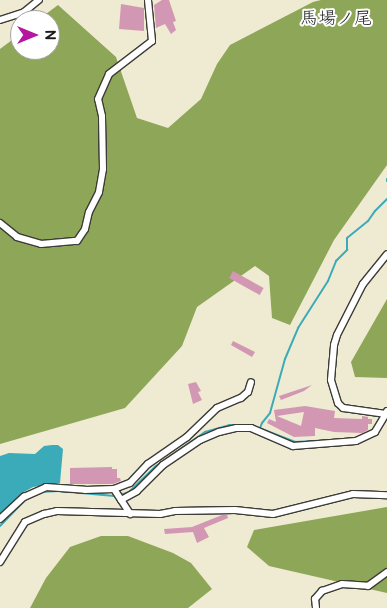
<!DOCTYPE html>
<meta charset="utf-8">
<style>
body{margin:0}
#map{position:relative;width:387px;height:608px;overflow:hidden;background:#efead2;font-family:"Balsamiq Sans","Klee One",sans-serif}
div>[style]{position:absolute}
.forest>*{inset:0;background:#8ea657}
.water>*{inset:0;background:#3cabb9}
.stream>*{height:2px;margin:-1px;padding:0 1px;transform-origin:1px;border-radius:1px;background:#3cabb9}
.building>*{inset:0;background:#d298b3;transform-origin:0 0}
.roads{filter:drop-shadow(1px 0 #3c3b37) drop-shadow(-1px 0 #3c3b37) drop-shadow(0 1px #3c3b37) drop-shadow(0 -1px #3c3b37)}
.minor>*{height:6px;margin:-3px;padding:0 3px;transform-origin:3px;border-radius:3px;background:#fff}
span{translate:-50% -50%;white-space:nowrap;text-align:center;line-height:1.15;-webkit-text-stroke:4px #fff;paint-order:stroke}
.neighbourhood-label{font-size:18px;color:#1c1c1c}
.north{position:absolute;left:10px;top:10px;width:50px;height:50px;box-sizing:border-box;background:#fff;border:1px solid #a4a4a4;border-radius:50%;rotate:90deg;font-size:14px;font-weight:700;line-height:20px;text-align:center;color:#1c1c1c}
.north::after{content:'';display:block;margin:auto;width:18px;height:22px;background:#b5179e;clip-path:polygon(50% 0,100% 100%,50% 72%,0 100%)}
</style>
<div id="map">
<div class="forest">
<div style="clip-path:polygon(321px 0,387px 0,387px 165px,334px 240px,290px 325px,272px 318px,269px 276px,255px 266px,197px 307px,182px 346px,125px 408px,0 444px,0 49px,20px 34px,20px 50px,50px 50px,50px 20px,38px 20px,58px 5px,116px 57px,137px 118px,168px 128px,201px 99px,217px 64px,230px 45px,313px 2px)"></div>
<div style="clip-path:polygon(387px 299px,387px 378px,355px 377px,351px 362px)"></div>
<div style="clip-path:polygon(387px 507px,387px 593px,269px 566px,247px 547px,254px 530px)"></div>
<div style="clip-path:polygon(101px 536px,128px 536px,173px 553px,191px 563px,212px 589px,188px 608px,30px 608px,46px 578px,70px 547px)"></div>
</div>
<div class="water">
<div style="clip-path:polygon(52px 445px,58px 445px,63px 449px,60px 483px,33px 487px,24px 492px,0 517px,0 456px,9px 453px,35px 454px,44px 446px)"></div>
</div>
<div class="stream">
<div style="left:387px;top:179px;width:2px;rotate:90deg"></div>
<div style="left:379px;top:419px;width:9px;rotate:-69deg"></div>
<div style="left:382px;top:411px;width:6px;rotate:-31deg"></div>
<div style="left:259px;top:428px;width:39px;rotate:21deg"></div>
<div style="left:295px;top:442px;width:56px;rotate:-3.1deg"></div>
<div style="left:260px;top:428px;width:5px;rotate:-68deg"></div>
<div style="left:262px;top:423px;width:13px;rotate:-51deg"></div>
<div style="left:270px;top:413px;width:56px;rotate:-74.5deg"></div>
<div style="left:285px;top:359px;width:34px;rotate:-67deg"></div>
<div style="left:298px;top:328px;width:56px;rotate:-57.4deg"></div>
<div style="left:328px;top:281px;width:22px;rotate:-68deg"></div>
<div style="left:336px;top:261px;width:16px;rotate:-45deg"></div>
<div style="left:347px;top:250px;width:12px;rotate:-90deg"></div>
<div style="left:347px;top:238px;width:27px;rotate:-39deg"></div>
<div style="left:368px;top:221px;width:12px;rotate:-55deg"></div>
<div style="left:375px;top:211px;width:17px;rotate:-45deg"></div>
<div style="left:40px;top:492px;width:18px;rotate:-3deg"></div>
<div style="left:58px;top:491px;width:57px;rotate:5deg"></div>
<div style="left:120px;top:495px;width:9px;rotate:-18deg"></div>
<div style="left:129px;top:492px;width:37px;rotate:-44deg"></div>
<div style="left:156px;top:466px;width:60px;rotate:-34.8deg"></div>
<div style="left:205px;top:432px;width:25px;rotate:-16deg"></div>
<div style="left:229px;top:425px;width:20px"></div>
<div style="left:0;top:526px;width:36px;rotate:-46deg"></div>
</div>
<div class="building">
<div style="clip-path:polygon(162px 0,169px 0,176px 21px,173px 22px,176px 30px,171px 34px,165px 24px,156px 28px,154px 5px)"></div>
<div style="clip-path:polygon(121px 4px,144px 8px,144px 31px,119px 29px)"></div>
<div style="left:233px;top:271px;width:35px;height:8px;rotate:29deg"></div>
<div style="clip-path:polygon(233px 341px,255px 352px,252px 357px,231px 345px)"></div>
<div style="clip-path:polygon(196px 382px,201px 391px,198px 392px,202px 400px,193px 404px,188px 384px)"></div>
<div style="clip-path:polygon(312px 385px,304px 391px,281px 400px,279px 396px)"></div>
<div style="clip-path:polygon(evenodd,305px 406px,335px 411px,334px 418px,362px 419px,362px 416px,368px 417px,368px 419px,372px 419px,372px 424px,368px 424px,368px 430px,362px 433px,334px 432px,315px 428px,315px 436px,294px 437px,267px 423px,269px 419px,276px 422px,274px 410px,305px 406px,304px 412px,301px 426px,277px 416px,304px 412px)"></div>
<div style="clip-path:polygon(112px 467px,112px 469px,117px 469px,117px 478px,120px 478px,121px 481px,113px 484px,70px 484px,70px 468px)"></div>
<div style="clip-path:polygon(222px 515px,227px 515px,228px 518px,204px 528px,209px 537px,197px 543px,193px 532px,165px 534px,164px 529px,192px 527px)"></div>
</div>
<div class="roads">
<div class="minor">
<div style="left:0;top:20px;width:25px;rotate:-18deg"></div>
<div style="left:24px;top:12px;width:19px;rotate:-39deg"></div>
<div style="left:0;top:223px;width:22px;rotate:39deg"></div>
<div style="left:17px;top:237px;width:25px;rotate:16deg"></div>
<div style="left:41px;top:244px;width:36px;rotate:-5deg"></div>
<div style="left:77px;top:241px;width:14px;rotate:-56deg"></div>
<div style="left:85px;top:229px;width:17px;rotate:-77deg"></div>
<div style="left:89px;top:212px;width:22px;rotate:-63deg"></div>
<div style="left:99px;top:192px;width:23px;rotate:-80deg"></div>
<div style="left:103px;top:169px;width:53px;rotate:-91.1deg"></div>
<div style="left:102px;top:116px;width:17px;rotate:-103deg"></div>
<div style="left:98px;top:99px;width:27px;rotate:-66deg"></div>
<div style="left:109px;top:74px;width:54px;rotate:-37.5deg"></div>
<div style="left:152px;top:41px;width:41px;rotate:-95.6deg"></div>
<div style="left:387px;top:411px;width:3px;rotate:108deg"></div>
<div style="left:386px;top:414px;width:43px;rotate:-172.1deg"></div>
<div style="left:343px;top:408px;width:7px;rotate:-135deg"></div>
<div style="left:338px;top:403px;width:24px;rotate:-107deg"></div>
<div style="left:331px;top:380px;width:35px;rotate:-85deg"></div>
<div style="left:334px;top:345px;width:10px;rotate:-73deg"></div>
<div style="left:337px;top:335px;width:57px;rotate:-63deg"></div>
<div style="left:363px;top:284px;width:38px;rotate:-51deg"></div>
<div style="left:114px;top:489px;width:30px;rotate:57deg"></div>
<div style="left:121px;top:500px;width:18px;rotate:-29deg"></div>
<div style="left:137px;top:491px;width:37px;rotate:-45deg"></div>
<div style="left:163px;top:465px;width:45px;rotate:-34deg"></div>
<div style="left:200px;top:440px;width:21px;rotate:-23deg"></div>
<div style="left:219px;top:432px;width:18px;rotate:-13deg"></div>
<div style="left:237px;top:428px;width:14px"></div>
<div style="left:251px;top:428px;width:46px;rotate:23.2deg"></div>
<div style="left:293px;top:446px;width:63px;rotate:-4.5deg"></div>
<div style="left:356px;top:441px;width:21px;rotate:-25deg"></div>
<div style="left:375px;top:432px;width:21px;rotate:-59deg"></div>
<div style="left:0;top:519px;width:33px;rotate:-43deg"></div>
<div style="left:24px;top:497px;width:24px;rotate:-24deg"></div>
<div style="left:46px;top:487px;width:39px;rotate:4deg"></div>
<div style="left:85px;top:490px;width:29px;rotate:-2deg"></div>
<div style="left:114px;top:489px;width:17px;rotate:-21deg"></div>
<div style="left:130px;top:483px;width:26px;rotate:-47deg"></div>
<div style="left:148px;top:464px;width:47px;rotate:-34.7deg"></div>
<div style="left:187px;top:437px;width:42px;rotate:-44deg"></div>
<div style="left:217px;top:408px;width:26px;rotate:-23deg"></div>
<div style="left:241px;top:398px;width:9px;rotate:-41deg"></div>
<div style="left:248px;top:392px;width:10px;rotate:-73deg"></div>
<div style="left:0;top:562px;width:47px;rotate:-58deg"></div>
<div style="left:25px;top:522px;width:21px;rotate:-23deg"></div>
<div style="left:44px;top:514px;width:13px;rotate:-13deg"></div>
<div style="left:57px;top:511px;width:103px;rotate:1.7deg"></div>
<div style="left:160px;top:514px;width:15px;rotate:-11deg"></div>
<div style="left:175px;top:511px;width:60px;rotate:-1deg"></div>
<div style="left:235px;top:510px;width:38px;rotate:6deg"></div>
<div style="left:273px;top:514px;width:82px;rotate:-14deg"></div>
<div style="left:353px;top:494px;width:34px;rotate:2deg"></div>
<div style="left:316px;top:608px;width:9px;rotate:-96deg"></div>
<div style="left:315px;top:599px;width:11px;rotate:-49deg"></div>
<div style="left:322px;top:591px;width:21px;rotate:-19deg"></div>
<div style="left:342px;top:584px;width:26px;rotate:4deg"></div>
<div style="left:368px;top:586px;width:24px;rotate:-36deg"></div>
</div>
</div>
<div class="neighbourhood-label">
<span style="left:336px;top:19px">馬場ノ尾</span>
</div>
<div class="north">N</div>
</div>
